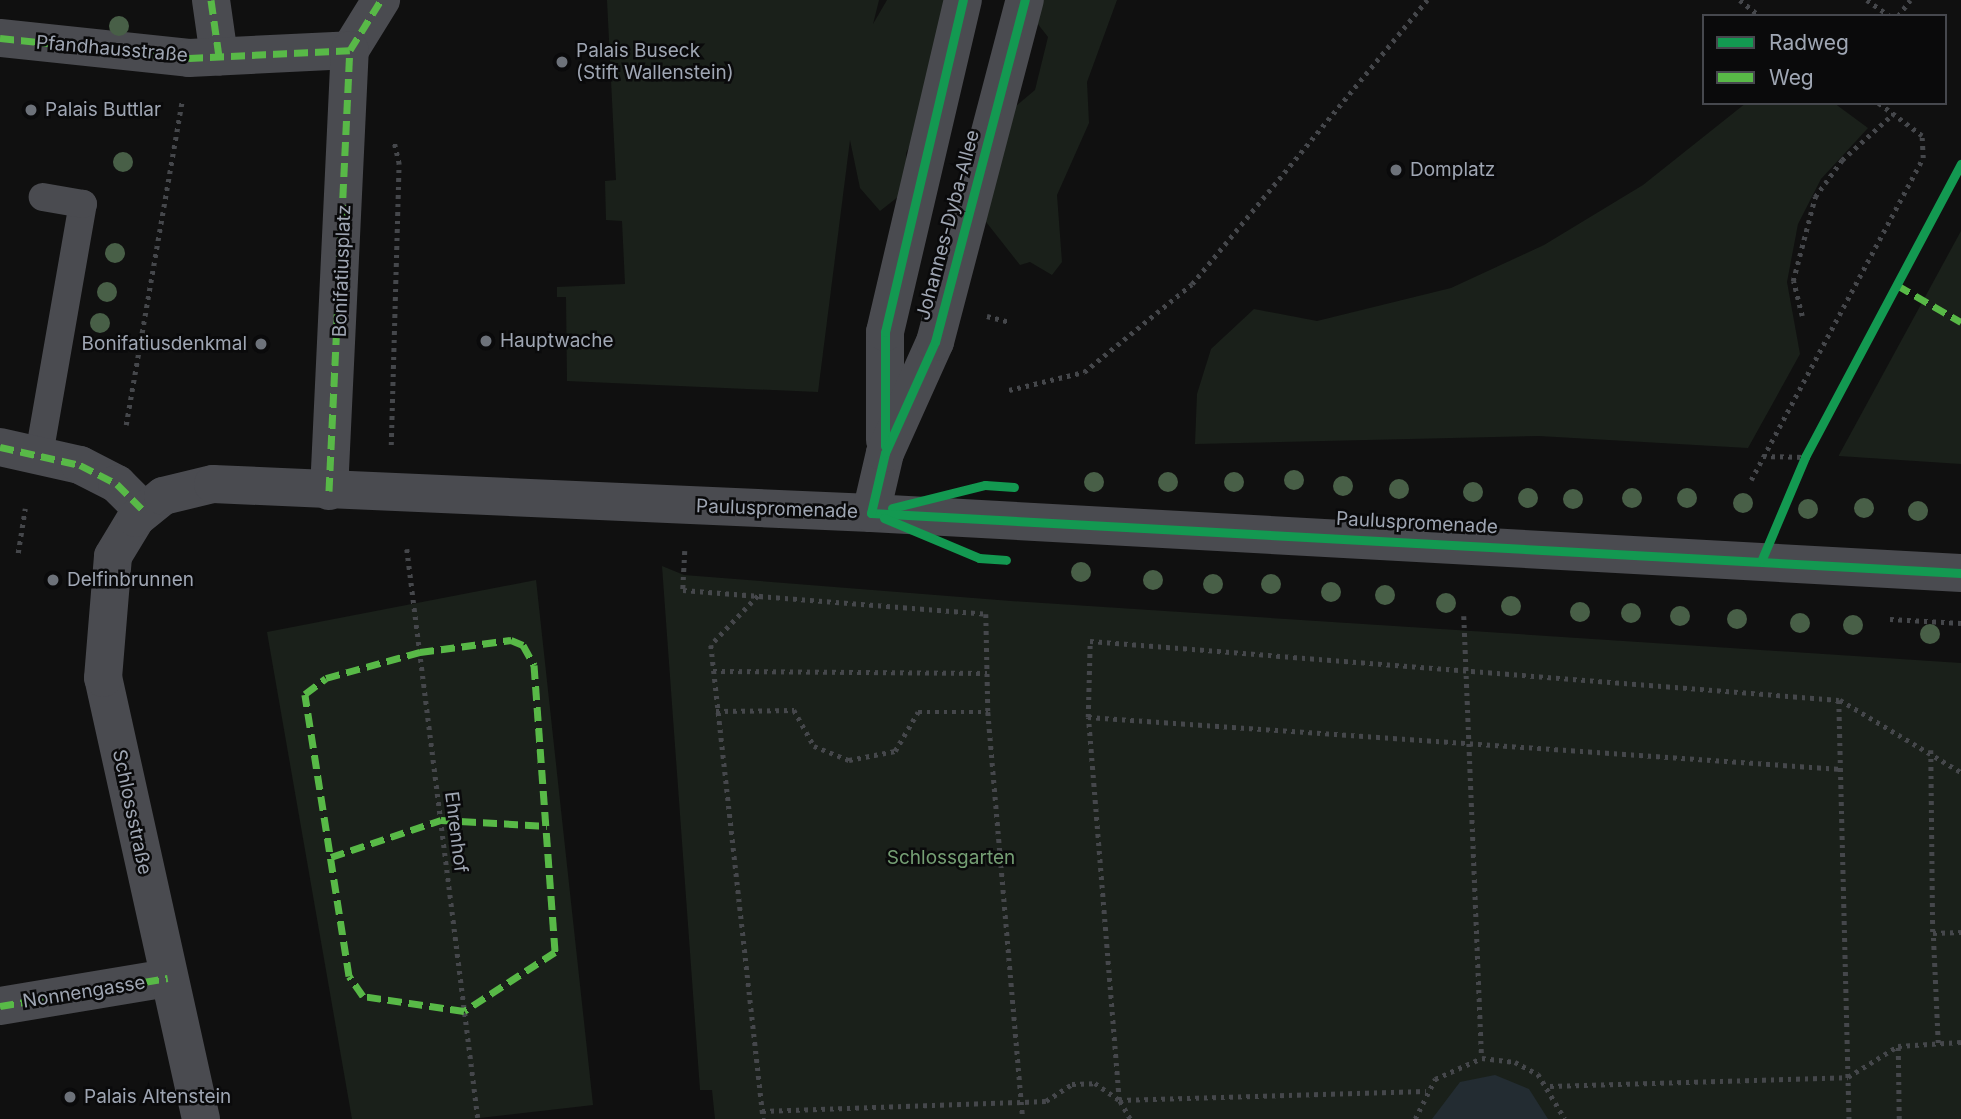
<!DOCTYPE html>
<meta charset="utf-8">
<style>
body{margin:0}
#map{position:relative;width:1961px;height:1119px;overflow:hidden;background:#101010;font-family:Inter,sans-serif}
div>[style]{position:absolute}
.green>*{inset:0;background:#1a201a}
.water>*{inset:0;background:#232c32}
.path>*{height:4.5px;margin-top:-2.25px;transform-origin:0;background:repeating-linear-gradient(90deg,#45474b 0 3.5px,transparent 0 8.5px)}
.service>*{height:28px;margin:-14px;padding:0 14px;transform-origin:14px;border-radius:14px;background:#4a4b50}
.pedestrian>*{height:38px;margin:-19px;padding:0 19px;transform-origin:19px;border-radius:19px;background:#4a4b50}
.minor>*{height:38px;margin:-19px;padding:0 19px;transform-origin:19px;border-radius:19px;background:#4a4b50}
.tertiary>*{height:38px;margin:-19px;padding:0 19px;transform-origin:19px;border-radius:19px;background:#4a4b50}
.quiet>*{height:7px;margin-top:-3.5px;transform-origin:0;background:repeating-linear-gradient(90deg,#58b947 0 14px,transparent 0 21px)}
.cycleway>*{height:9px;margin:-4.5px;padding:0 4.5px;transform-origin:4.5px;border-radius:4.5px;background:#139951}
.trees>*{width:20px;height:20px;margin:-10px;border-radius:50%;background:#485f47}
.dots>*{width:19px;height:19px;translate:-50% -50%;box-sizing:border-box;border:4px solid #0a0a0b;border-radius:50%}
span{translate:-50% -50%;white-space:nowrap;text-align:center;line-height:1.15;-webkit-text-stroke:5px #0a0a0b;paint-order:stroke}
.street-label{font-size:19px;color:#9fa6b3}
.poi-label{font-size:19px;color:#9fa6b3}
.left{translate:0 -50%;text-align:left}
.right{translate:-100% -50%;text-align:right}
.park-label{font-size:19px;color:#759f74}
.legend{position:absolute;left:1702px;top:14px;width:245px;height:91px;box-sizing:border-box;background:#0a0a0b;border:2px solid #46484e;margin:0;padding:9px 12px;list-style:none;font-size:21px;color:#9fa6b3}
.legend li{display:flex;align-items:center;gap:14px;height:35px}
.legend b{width:35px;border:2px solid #46484e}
</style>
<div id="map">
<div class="green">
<div style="clip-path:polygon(607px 0,879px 0,873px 24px,887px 0,951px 0,920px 126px,906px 153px,908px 189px,880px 211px,860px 188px,850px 140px,818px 392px,567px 381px,566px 297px,557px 297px,557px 287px,625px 284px,622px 221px,606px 220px,605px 181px,616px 180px)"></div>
<div style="clip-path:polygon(1034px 0,1117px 0,1087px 82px,1089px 123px,1057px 195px,1062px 262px,1052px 275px,1030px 262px,1020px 265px,979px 213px,1004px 116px,1035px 90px,1048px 37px,1030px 14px)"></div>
<div style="clip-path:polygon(1746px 103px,1834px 103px,1868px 128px,1821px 179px,1798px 224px,1787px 282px,1800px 354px,1748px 448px,1539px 436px,1195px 444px,1197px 394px,1211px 349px,1254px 309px,1317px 321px,1451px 288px,1544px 245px,1643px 185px)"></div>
<div style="clip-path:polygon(1961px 231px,1961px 464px,1839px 456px,1839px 455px)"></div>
<div style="clip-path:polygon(662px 566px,684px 575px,1011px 601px,1961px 663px,1961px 1119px,715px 1119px,712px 1090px,700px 1090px)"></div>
<div style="clip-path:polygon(536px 580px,593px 1105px,471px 1119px,352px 1119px,267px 632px)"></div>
</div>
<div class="water">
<div style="clip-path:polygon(1495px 1075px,1529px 1089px,1548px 1119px,1432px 1119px,1460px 1082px)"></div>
</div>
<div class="path">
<div style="left:1740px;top:0;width:26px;rotate:39deg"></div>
<div style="left:1867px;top:0;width:28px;rotate:35deg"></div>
<div style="left:1898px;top:16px;width:20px;rotate:-53deg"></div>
<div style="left:987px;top:316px;width:23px;rotate:15deg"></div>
<div style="left:1802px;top:316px;width:36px;rotate:-104deg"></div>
<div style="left:1793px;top:281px;width:87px;rotate:-75.3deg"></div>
<div style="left:1815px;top:197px;width:46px;rotate:-53.9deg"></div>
<div style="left:1842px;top:160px;width:69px;rotate:-42deg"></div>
<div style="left:1009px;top:390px;width:77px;rotate:-13.5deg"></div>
<div style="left:1084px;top:372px;width:139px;rotate:-39.2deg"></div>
<div style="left:1192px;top:284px;width:369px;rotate:-50.4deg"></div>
<div style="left:126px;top:425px;width:329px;rotate:-80.2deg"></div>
<div style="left:391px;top:445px;width:281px;rotate:-88.4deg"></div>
<div style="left:399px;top:164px;width:22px;rotate:-103deg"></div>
<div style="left:1763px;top:456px;width:42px;rotate:1.4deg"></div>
<div style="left:1751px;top:480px;width:365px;rotate:-61.9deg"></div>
<div style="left:1923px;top:158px;width:22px;rotate:-93deg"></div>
<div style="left:1922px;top:136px;width:55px;rotate:-143.1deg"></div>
<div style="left:407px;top:549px;width:573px;rotate:82.89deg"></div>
<div style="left:685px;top:551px;width:39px;rotate:93deg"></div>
<div style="left:683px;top:590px;width:304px;rotate:4.5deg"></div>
<div style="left:986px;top:614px;width:98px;rotate:88.8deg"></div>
<div style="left:18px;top:553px;width:45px;rotate:-81deg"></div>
<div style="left:758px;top:596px;width:68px;rotate:133.8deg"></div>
<div style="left:711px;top:645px;width:477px;rotate:83.7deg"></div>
<div style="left:1464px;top:616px;width:442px;rotate:87.7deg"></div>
<div style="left:1890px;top:619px;width:71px;rotate:3.2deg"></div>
<div style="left:713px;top:671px;width:274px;rotate:0.4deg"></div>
<div style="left:1840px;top:700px;width:141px;rotate:30.8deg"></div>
<div style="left:716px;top:711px;width:78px;rotate:-0.7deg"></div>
<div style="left:794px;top:710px;width:41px;rotate:60.9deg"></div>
<div style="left:814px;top:746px;width:38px;rotate:22deg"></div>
<div style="left:849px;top:760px;width:47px;rotate:-11.1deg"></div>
<div style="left:895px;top:751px;width:45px;rotate:-59.5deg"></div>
<div style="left:918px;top:712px;width:70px"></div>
<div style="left:988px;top:712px;width:409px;rotate:85.1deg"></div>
<div style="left:1088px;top:717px;width:76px;rotate:-88.5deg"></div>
<div style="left:1090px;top:641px;width:751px;rotate:4.5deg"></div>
<div style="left:1839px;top:700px;width:419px;rotate:88.6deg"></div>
<div style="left:1931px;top:750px;width:183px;rotate:89.4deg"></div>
<div style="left:1938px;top:1043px;width:110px;rotate:-92.6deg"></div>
<div style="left:1933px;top:933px;width:28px;rotate:-2deg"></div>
<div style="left:1550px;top:1086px;width:298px;rotate:-1.7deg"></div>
<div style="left:1848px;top:1077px;width:59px;rotate:-31.8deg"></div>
<div style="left:762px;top:1111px;width:284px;rotate:-2deg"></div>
<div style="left:1046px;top:1101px;width:31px;rotate:-33deg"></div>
<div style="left:1072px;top:1084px;width:23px;rotate:-2deg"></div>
<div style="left:1095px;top:1083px;width:29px;rotate:35deg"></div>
<div style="left:1119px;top:1100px;width:307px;rotate:-1.7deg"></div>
<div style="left:1130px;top:1119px;width:22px;rotate:-120deg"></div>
<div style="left:1119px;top:1100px;width:384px;rotate:-94.6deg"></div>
<div style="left:1088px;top:717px;width:755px;rotate:3.95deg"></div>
<div style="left:1415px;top:1119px;width:45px;rotate:-63.4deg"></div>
<div style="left:1435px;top:1079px;width:51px;rotate:-24.1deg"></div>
<div style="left:1482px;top:1058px;width:33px;rotate:7deg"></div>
<div style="left:1515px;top:1062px;width:26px;rotate:28deg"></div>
<div style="left:1538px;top:1074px;width:52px;rotate:59deg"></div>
<div style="left:1899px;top:1119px;width:73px;rotate:-90.8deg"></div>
<div style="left:1898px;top:1046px;width:63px;rotate:-3.6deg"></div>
</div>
<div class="service">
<div style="left:39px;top:455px;width:255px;rotate:-80.1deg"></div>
<div style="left:83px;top:204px;width:41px;rotate:-170.1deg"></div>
</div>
<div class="pedestrian">
<div style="left:0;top:38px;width:190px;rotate:6deg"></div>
</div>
<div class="minor">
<div style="left:211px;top:0;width:57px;rotate:81.9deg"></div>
<div style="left:350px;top:50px;width:59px;rotate:-58.2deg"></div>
<div style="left:189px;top:58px;width:161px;rotate:-2.8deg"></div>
<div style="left:0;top:447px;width:82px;rotate:12.7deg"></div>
<div style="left:80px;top:465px;width:42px;rotate:27.2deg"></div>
<div style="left:117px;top:484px;width:38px;rotate:45deg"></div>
<div style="left:329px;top:491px;width:441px;rotate:-87.3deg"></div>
<div style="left:871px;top:513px;width:1092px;rotate:3.15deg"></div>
<div style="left:0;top:1006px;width:170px;rotate:-9.5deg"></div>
</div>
<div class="tertiary">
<div style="left:885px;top:440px;width:108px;rotate:-90deg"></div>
<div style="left:885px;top:332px;width:341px;rotate:-76.8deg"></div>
<div style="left:201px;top:1119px;width:452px;rotate:-102.5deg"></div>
<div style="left:103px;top:678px;width:122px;rotate:-85.3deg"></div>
<div style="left:113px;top:556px;width:44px;rotate:-58.8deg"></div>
<div style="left:136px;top:518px;width:35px;rotate:-39deg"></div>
<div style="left:163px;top:496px;width:51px;rotate:-13.5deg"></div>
<div style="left:213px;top:484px;width:659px;rotate:2.52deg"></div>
<div style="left:871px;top:513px;width:62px;rotate:-76.9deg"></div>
<div style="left:885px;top:453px;width:122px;rotate:-65.8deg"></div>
<div style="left:935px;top:342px;width:354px;rotate:-75.3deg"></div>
</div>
<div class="quiet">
<div style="left:211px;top:0;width:57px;rotate:81.9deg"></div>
<div style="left:0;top:38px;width:190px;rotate:6deg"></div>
<div style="left:189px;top:58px;width:161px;rotate:-2.8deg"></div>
<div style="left:350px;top:50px;width:59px;rotate:-58.2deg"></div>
<div style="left:1897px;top:285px;width:74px;rotate:30deg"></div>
<div style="left:0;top:447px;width:82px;rotate:12.7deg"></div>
<div style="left:80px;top:465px;width:42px;rotate:27.2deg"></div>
<div style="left:117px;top:484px;width:38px;rotate:45deg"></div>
<div style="left:329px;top:491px;width:441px;rotate:-87.3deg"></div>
<div style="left:511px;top:640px;width:13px;rotate:23deg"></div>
<div style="left:523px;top:645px;width:23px;rotate:61deg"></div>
<div style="left:534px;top:665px;width:288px;rotate:85.8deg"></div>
<div style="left:555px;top:952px;width:108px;rotate:147deg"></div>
<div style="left:464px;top:1011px;width:102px;rotate:-171.6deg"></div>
<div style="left:363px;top:996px;width:24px;rotate:-125deg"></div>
<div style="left:349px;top:976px;width:285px;rotate:-98.9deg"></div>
<div style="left:305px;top:694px;width:26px;rotate:-37deg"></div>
<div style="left:326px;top:678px;width:98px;rotate:-15.5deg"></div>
<div style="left:420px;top:652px;width:92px;rotate:-7.5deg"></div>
<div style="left:331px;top:857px;width:116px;rotate:-18.6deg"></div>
<div style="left:441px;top:820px;width:106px;rotate:3.2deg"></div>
<div style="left:0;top:1006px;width:170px;rotate:-9.5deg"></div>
</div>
<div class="cycleway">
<div style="left:885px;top:446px;width:114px;rotate:-90deg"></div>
<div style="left:885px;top:332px;width:341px;rotate:-76.8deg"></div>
<div style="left:892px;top:508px;width:96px;rotate:-13.9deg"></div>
<div style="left:985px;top:485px;width:29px;rotate:4deg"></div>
<div style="left:871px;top:513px;width:1092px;rotate:3.15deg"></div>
<div style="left:871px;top:513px;width:62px;rotate:-76.9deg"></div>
<div style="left:885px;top:453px;width:122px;rotate:-65.8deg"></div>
<div style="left:935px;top:342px;width:354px;rotate:-75.3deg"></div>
<div style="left:884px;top:518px;width:103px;rotate:22.8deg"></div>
<div style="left:979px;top:558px;width:27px;rotate:4deg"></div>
<div style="left:1762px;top:559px;width:111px;rotate:-67.1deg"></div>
<div style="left:1805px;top:457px;width:332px;rotate:-62deg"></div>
</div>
<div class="trees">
<div style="left:119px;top:26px"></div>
<div style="left:123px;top:162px"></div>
<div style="left:115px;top:253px"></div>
<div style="left:107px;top:292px"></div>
<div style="left:100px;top:323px"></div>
<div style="left:1294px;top:480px"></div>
<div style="left:1094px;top:482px"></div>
<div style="left:1168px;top:482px"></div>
<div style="left:1234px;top:482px"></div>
<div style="left:1343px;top:486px"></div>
<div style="left:1399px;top:489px"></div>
<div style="left:1473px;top:492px"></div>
<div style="left:1528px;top:498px"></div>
<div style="left:1632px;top:498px"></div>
<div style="left:1687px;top:498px"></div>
<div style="left:1573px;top:499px"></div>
<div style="left:1743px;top:503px"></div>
<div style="left:1864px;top:508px"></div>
<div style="left:1808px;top:509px"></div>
<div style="left:1918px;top:511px"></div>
<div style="left:1081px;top:572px"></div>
<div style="left:1153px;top:580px"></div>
<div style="left:1213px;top:584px"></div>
<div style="left:1271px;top:584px"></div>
<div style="left:1331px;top:592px"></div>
<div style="left:1385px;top:595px"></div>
<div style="left:1446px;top:603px"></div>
<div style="left:1511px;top:606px"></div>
<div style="left:1580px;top:612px"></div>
<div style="left:1631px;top:613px"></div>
<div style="left:1680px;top:616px"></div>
<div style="left:1737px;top:619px"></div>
<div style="left:1800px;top:623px"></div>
<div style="left:1853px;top:625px"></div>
<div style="left:1930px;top:634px"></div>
</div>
<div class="dots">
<div style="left:562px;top:62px;background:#6d727a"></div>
<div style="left:31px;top:110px;background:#6d727a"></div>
<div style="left:1396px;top:170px;background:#6d727a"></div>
<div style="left:486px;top:341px;background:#6d727a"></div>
<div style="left:261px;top:344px;background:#6d727a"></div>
<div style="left:53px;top:580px;background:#6d727a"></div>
<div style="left:70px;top:1097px;background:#6d727a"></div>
</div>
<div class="street-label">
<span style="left:112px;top:49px;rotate:5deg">Pfandhausstraße</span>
<span style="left:948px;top:225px;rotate:-75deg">Johannes-Dyba-Allee</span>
<span style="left:342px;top:271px;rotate:-88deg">Bonifatiusplatz</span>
<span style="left:777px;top:509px;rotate:2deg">Pauluspromenade</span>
<span style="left:1417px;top:523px;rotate:3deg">Pauluspromenade</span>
<span style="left:132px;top:812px;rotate:78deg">Schlossstraße</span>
<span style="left:456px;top:832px;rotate:83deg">Ehrenhof</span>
<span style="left:84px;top:992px;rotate:-9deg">Nonnengasse</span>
</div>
<div class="poi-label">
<span class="left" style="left:576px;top:62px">Palais Buseck<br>(Stift Wallenstein)</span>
<span class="left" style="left:45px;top:110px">Palais Buttlar</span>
<span class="left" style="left:1410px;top:170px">Domplatz</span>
<span class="left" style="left:500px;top:341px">Hauptwache</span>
<span class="right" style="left:247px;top:344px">Bonifatiusdenkmal</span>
<span class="left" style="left:67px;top:580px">Delfinbrunnen</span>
<span class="left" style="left:84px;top:1097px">Palais Altenstein</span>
</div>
<div class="park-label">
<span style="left:951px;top:858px">Schlossgarten</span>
</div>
<ul class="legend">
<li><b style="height:9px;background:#139951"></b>Radweg</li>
<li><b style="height:9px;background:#58b947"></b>Weg</li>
</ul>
</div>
